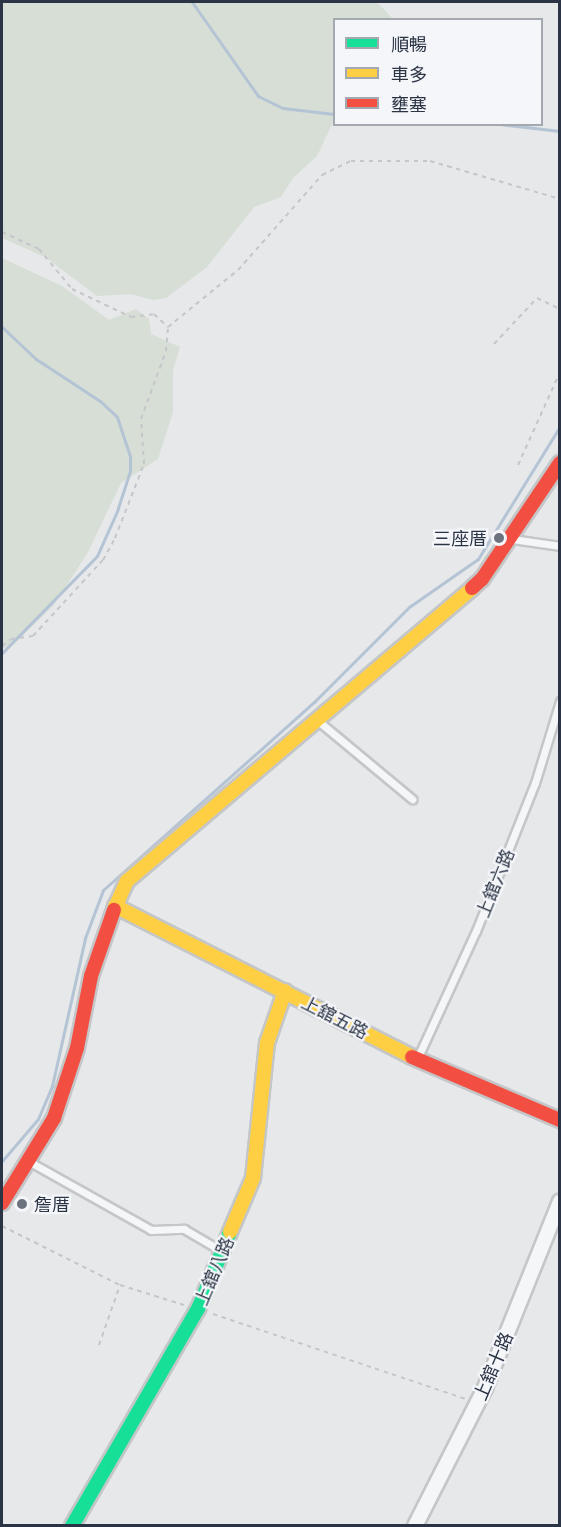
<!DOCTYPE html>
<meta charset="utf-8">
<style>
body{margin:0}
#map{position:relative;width:561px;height:1527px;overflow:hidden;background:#e6e8ea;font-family:Ubuntu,"Noto Sans TC",sans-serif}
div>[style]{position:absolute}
.green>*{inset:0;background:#d6ded6}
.stream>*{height:3px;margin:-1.5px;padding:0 1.5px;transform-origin:1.5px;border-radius:1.5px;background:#b4c4d5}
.path>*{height:2px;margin-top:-1px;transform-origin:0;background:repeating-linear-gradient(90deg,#c5c6ca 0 4.5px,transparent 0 9px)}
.roads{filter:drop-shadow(2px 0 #c4c6c8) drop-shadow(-2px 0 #c4c6c8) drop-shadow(0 2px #c4c6c8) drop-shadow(0 -2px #c4c6c8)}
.lane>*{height:7px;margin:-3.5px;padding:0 3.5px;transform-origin:3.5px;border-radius:3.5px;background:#f5f6f7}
.street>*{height:14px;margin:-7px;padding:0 7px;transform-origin:7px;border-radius:7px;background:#f5f6f7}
.fast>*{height:14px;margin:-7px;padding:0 7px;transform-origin:7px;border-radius:7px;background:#16e098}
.slow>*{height:14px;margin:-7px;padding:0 7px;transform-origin:7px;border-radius:7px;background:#ffcf43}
.jam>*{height:14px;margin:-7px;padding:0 7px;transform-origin:7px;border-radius:7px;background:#f24e42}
.dots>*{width:16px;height:16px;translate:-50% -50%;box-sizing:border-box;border:3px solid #f4f6f9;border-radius:50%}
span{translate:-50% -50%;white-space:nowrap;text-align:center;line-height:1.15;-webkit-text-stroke:4.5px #f4f6f9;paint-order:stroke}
.poi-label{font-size:18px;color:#2b3445}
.right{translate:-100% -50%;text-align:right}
.left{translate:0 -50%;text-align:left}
.street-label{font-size:18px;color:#2b3445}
.frame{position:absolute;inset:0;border:3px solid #2b3445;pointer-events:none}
.legend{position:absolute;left:333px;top:18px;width:210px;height:108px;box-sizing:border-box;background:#f4f6f9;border:2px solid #a4a8b1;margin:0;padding:8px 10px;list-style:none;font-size:18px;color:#2b3445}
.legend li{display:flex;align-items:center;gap:12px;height:30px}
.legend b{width:30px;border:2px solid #a4a8b1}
</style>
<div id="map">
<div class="green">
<div style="clip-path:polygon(2px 2px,377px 2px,393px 19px,334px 20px,334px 120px,317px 156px,293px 178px,281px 197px,254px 207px,207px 267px,166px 298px,153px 300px,131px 294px,97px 296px,45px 257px,2px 238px)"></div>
<div style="clip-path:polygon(2px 258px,62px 286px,109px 320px,136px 309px,149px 319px,151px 334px,180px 347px,173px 371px,173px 412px,158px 459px,121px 483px,87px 554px,53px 606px,19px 639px,2px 649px)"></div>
</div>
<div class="stream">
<div style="left:192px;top:2px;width:115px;rotate:54.9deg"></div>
<div style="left:258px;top:96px;width:28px;rotate:26deg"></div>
<div style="left:283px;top:108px;width:51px;rotate:6.7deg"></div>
<div style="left:500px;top:124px;width:60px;rotate:6.7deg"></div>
<div style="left:2px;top:327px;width:47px;rotate:43.3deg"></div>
<div style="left:36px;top:359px;width:77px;rotate:33.3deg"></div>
<div style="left:100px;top:401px;width:23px;rotate:43deg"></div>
<div style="left:117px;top:417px;width:41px;rotate:71.6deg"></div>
<div style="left:130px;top:456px;width:15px;rotate:90deg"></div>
<div style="left:130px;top:471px;width:40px;rotate:108deg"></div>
<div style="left:118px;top:509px;width:51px;rotate:114.1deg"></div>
<div style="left:97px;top:556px;width:136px;rotate:134.4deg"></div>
<div style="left:2px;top:1161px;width:55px;rotate:-49.4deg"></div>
<div style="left:38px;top:1119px;width:36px;rotate:-67deg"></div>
<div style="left:52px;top:1086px;width:152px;rotate:-77.4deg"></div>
<div style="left:85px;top:938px;width:51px;rotate:-69.4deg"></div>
<div style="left:103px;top:890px;width:283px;rotate:-41.7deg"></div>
<div style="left:314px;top:702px;width:134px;rotate:-45deg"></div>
<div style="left:409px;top:607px;width:84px;rotate:-34.8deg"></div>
<div style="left:478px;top:559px;width:156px;rotate:-58.3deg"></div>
</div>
<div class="path">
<div style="left:2px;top:232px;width:41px;rotate:24.7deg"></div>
<div style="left:39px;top:249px;width:52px;rotate:50.5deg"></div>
<div style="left:72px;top:289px;width:65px;rotate:25.4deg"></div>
<div style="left:131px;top:317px;width:23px;rotate:-7deg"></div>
<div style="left:154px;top:314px;width:19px;rotate:43deg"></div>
<div style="left:494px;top:344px;width:63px;rotate:-46.9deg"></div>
<div style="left:537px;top:298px;width:25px;rotate:26deg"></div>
<div style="left:518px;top:465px;width:102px;rotate:-65.7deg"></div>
<div style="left:2px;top:646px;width:11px;rotate:-38deg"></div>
<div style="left:11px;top:639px;width:22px;rotate:-8deg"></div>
<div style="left:33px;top:636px;width:103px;rotate:-47.4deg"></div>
<div style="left:103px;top:560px;width:25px;rotate:-61deg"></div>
<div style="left:115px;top:538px;width:79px;rotate:-68.6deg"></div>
<div style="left:144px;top:464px;width:45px;rotate:-93.8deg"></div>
<div style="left:141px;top:419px;width:72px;rotate:-69.8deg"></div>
<div style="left:166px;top:351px;width:24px;rotate:-85deg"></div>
<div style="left:168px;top:327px;width:90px;rotate:-39.2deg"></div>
<div style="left:238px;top:270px;width:127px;rotate:-48.5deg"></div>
<div style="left:322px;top:175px;width:32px;rotate:-26deg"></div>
<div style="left:351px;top:161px;width:79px"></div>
<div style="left:430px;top:161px;width:135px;rotate:16.3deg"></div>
<div style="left:2px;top:1226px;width:132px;rotate:26.6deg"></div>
<div style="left:120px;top:1285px;width:67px;rotate:17.4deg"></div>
<div style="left:213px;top:1314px;width:267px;rotate:18.6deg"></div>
<div style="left:99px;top:1345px;width:64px;rotate:-70.7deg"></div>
</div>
<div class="roads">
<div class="lane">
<div style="left:512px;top:539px;width:49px;rotate:8.3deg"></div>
<div style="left:317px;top:720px;width:124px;rotate:39.7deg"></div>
<div style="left:417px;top:1059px;width:141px;rotate:-65.3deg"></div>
<div style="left:476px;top:931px;width:159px;rotate:-68.3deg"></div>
<div style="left:535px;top:783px;width:86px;rotate:-73deg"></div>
<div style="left:30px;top:1162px;width:139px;rotate:29.3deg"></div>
<div style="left:151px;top:1230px;width:33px;rotate:-2deg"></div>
<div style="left:184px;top:1229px;width:42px;rotate:30.3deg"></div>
</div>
<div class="street">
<div style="left:415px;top:1526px;width:155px;rotate:-63.1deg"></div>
<div style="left:485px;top:1388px;width:201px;rotate:-68.1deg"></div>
</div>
<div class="fast">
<div style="left:72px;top:1526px;width:251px;rotate:-59.9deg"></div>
<div style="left:198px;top:1309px;width:83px;rotate:-67.4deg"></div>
</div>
<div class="slow">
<div style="left:115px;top:906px;width:333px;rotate:26.9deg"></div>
<div style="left:114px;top:910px;width:32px;rotate:-66deg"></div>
<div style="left:127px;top:881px;width:453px;rotate:-40.3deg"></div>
<div style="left:230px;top:1232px;width:59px;rotate:-66.9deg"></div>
<div style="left:253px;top:1178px;width:136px;rotate:-84.1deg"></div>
<div style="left:267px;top:1043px;width:55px;rotate:-70.9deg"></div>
</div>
<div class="jam">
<div style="left:472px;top:588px;width:13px;rotate:-42deg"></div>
<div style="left:482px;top:579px;width:140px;rotate:-56.1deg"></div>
<div style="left:412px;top:1057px;width:161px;rotate:23.1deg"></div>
<div style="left:2px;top:1203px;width:100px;rotate:-58.5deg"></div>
<div style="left:54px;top:1118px;width:74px;rotate:-71.8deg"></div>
<div style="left:77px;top:1048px;width:73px;rotate:-79deg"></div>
<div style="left:91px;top:976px;width:70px;rotate:-70.8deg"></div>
</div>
</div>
<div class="dots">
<div style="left:499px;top:538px;background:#6c737f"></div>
<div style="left:22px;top:1204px;background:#6c737f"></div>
</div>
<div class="poi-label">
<span class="right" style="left:487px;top:538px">三座厝</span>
<span class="left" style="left:34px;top:1204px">詹厝</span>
</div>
<div class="street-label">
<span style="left:495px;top:883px;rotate:-68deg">上舘六路</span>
<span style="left:335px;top:1017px;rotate:27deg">上舘五路</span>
<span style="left:214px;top:1271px;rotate:-67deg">上舘八路</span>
<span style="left:493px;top:1366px;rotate:-67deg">上舘十路</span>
</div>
<div class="frame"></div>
<ul class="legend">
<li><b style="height:8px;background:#16e098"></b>順暢</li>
<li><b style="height:8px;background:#ffcf43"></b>車多</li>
<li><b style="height:8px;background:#f24e42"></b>壅塞</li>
</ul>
</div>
